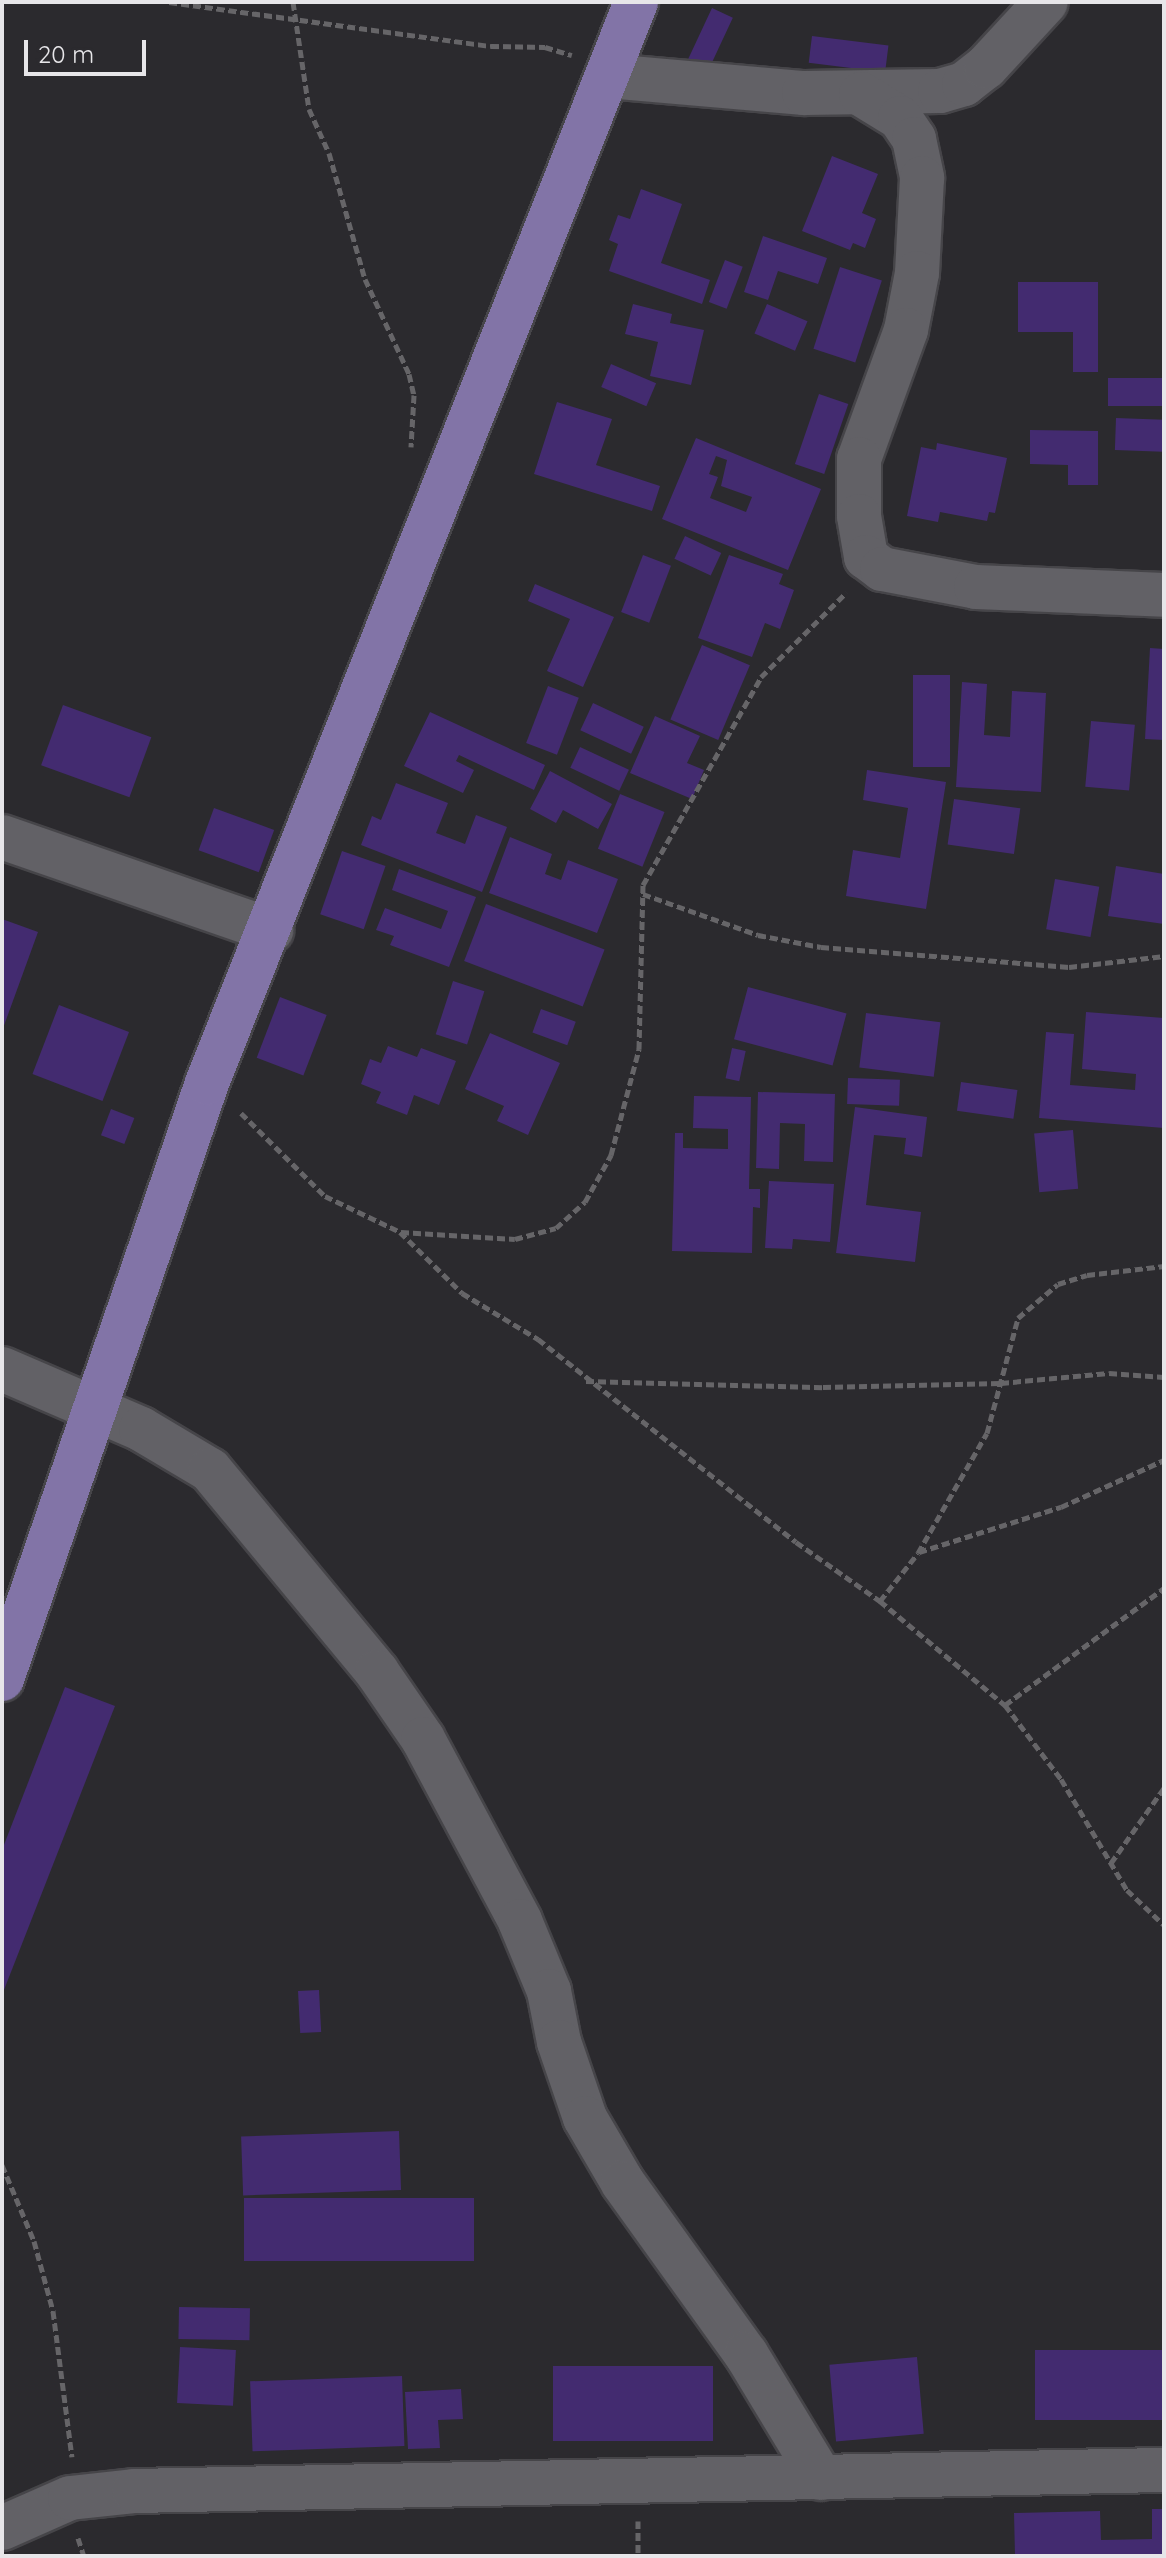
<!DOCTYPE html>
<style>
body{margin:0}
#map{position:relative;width:1166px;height:2558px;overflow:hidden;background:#2b2a2e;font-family:Quicksand,sans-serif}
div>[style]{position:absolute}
.building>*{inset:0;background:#432b70;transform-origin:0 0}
.path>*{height:5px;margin-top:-2.5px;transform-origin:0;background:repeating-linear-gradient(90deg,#666568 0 8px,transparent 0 12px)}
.roads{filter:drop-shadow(2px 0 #464549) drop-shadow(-2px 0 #464549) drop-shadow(0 2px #464549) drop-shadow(0 -2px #464549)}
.minor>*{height:44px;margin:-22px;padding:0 22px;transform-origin:22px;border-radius:22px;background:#626166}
.major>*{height:44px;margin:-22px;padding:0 22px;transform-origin:22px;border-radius:22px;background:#8274a7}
span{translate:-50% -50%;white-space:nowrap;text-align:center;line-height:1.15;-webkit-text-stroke:8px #2b2a2e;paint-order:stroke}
.frame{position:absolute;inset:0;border:4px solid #e7e6e9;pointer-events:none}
.scale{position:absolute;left:24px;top:40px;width:122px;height:36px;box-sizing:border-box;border:4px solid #e7e6e9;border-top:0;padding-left:10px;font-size:24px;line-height:28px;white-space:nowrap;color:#e7e6e9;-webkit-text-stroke:6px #2b2a2e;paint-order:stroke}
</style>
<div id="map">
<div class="building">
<div style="left:712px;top:8px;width:23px;height:58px;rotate:25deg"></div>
<div style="left:812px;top:36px;width:77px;height:27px;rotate:7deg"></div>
<div style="clip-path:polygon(832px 156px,878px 174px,862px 213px,876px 219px,865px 248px,853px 243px,850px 250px,802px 231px)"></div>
<div style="clip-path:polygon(641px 189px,682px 204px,661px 263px,710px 280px,702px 304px,609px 271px,618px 244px,609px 240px,618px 215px,630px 219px)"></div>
<div style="clip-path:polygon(763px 236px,827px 258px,818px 284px,778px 271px,768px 300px,744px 292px)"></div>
<div style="left:725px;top:260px;width:19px;height:45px;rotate:21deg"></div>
<div style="left:840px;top:267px;width:44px;height:86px;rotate:18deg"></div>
<div style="clip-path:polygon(1018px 282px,1098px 282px,1098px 372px,1073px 372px,1073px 332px,1018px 332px)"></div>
<div style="clip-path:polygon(633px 304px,672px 314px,670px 323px,704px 330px,691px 385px,650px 376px,658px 342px,625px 334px)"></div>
<div style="left:767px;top:304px;width:44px;height:32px;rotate:23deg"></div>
<div style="left:611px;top:364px;width:49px;height:25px;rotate:23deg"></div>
<div style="left:1164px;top:378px;width:28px;height:56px;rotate:90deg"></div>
<div style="left:819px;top:394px;width:31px;height:74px;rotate:19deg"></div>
<div style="clip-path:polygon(557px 402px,612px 419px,596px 465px,660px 486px,652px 511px,534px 474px)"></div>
<div style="left:1116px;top:418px;width:48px;height:32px;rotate:2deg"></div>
<div style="clip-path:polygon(1030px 430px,1098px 431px,1098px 485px,1068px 485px,1068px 465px,1030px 464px)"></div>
<div style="clip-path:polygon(evenodd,696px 438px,821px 489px,788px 570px,662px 519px,696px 438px,716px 456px,727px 460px,721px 486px,752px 497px,746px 512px,710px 498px,718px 477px,709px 474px,716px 456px)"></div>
<div style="clip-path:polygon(937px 443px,1007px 458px,995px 513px,989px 512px,987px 521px,940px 512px,938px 522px,907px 516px,921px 447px,936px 450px)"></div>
<div style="left:685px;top:536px;width:40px;height:25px;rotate:25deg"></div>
<div style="left:643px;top:555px;width:30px;height:61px;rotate:21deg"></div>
<div style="clip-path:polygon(729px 555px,783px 574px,779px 584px,794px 590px,780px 629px,765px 623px,752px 657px,698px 638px)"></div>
<div style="clip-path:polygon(535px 584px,614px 617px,583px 687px,547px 671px,570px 619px,528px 601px)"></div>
<div style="left:702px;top:645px;width:52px;height:81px;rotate:23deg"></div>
<div style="clip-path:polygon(1150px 648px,1164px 649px,1164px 740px,1145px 739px)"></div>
<div style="left:913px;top:675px;width:37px;height:92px"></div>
<div style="clip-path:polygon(962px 682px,987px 684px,984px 735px,1010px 737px,1012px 691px,1046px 693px,1041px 792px,956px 787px)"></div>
<div style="left:548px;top:686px;width:33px;height:61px;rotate:21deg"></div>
<div style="left:593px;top:703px;width:56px;height:30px;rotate:25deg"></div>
<div style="left:63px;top:705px;width:94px;height:64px;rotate:20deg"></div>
<div style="clip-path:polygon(430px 712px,545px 765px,534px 790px,459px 755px,456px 761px,474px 770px,463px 793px,404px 766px)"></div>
<div style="clip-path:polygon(655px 716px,700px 736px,687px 763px,704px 770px,692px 799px,630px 773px)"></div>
<div style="left:1091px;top:721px;width:44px;height:66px;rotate:5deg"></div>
<div style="left:580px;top:747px;width:54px;height:23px;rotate:25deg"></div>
<div style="clip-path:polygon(867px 770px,946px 782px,926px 909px,846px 896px,853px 850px,900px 858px,908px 808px,863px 800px)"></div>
<div style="clip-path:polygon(550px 771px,612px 804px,598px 829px,563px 810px,556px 823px,530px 809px)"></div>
<div style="clip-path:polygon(396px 783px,448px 803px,436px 833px,465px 844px,476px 815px,507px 827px,482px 892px,361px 845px,372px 816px,381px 820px)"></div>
<div style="left:620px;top:794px;width:48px;height:59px;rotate:22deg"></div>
<div style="left:954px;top:799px;width:67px;height:46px;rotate:8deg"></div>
<div style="left:214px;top:808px;width:64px;height:45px;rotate:20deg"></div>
<div style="clip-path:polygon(510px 837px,552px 854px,545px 874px,561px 880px,568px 860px,618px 879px,597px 933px,489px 893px)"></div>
<div style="left:342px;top:851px;width:46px;height:67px;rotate:19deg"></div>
<div style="clip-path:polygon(1116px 866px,1164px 874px,1164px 924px,1108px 916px)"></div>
<div style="clip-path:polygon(399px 869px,476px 897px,449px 967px,390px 945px,394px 936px,376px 930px,385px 908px,441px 929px,448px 911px,392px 890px)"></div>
<div style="left:1055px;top:879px;width:45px;height:51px;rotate:10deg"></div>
<div style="left:486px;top:904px;width:127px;height:61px;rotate:21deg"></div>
<div style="clip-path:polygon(2px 919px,38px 932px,2px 1031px)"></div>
<div style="left:453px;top:981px;width:33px;height:56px;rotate:18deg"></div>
<div style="left:748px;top:987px;width:102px;height:54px;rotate:15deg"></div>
<div style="left:280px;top:997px;width:50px;height:65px;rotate:21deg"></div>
<div style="left:59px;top:1005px;width:75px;height:74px;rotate:21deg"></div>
<div style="left:541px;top:1009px;width:37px;height:25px;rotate:20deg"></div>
<div style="clip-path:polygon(1086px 1012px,1164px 1018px,1164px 1128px,1039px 1118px,1046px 1032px,1074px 1034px,1070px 1085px,1135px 1090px,1136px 1074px,1082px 1069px)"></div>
<div style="left:866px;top:1013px;width:75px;height:55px;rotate:7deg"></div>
<div style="clip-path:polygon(490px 1033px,560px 1063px,528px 1135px,497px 1121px,504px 1106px,465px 1089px)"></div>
<div style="clip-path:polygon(388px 1046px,417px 1057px,421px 1048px,456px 1061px,439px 1105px,414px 1095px,407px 1115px,376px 1103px,381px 1092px,361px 1084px,370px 1059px,381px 1063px)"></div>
<div style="left:732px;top:1048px;width:14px;height:31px;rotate:12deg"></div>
<div style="left:848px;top:1078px;width:52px;height:26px;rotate:2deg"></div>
<div style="left:961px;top:1082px;width:57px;height:29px;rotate:8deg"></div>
<div style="clip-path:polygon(758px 1092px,835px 1094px,833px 1162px,804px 1161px,805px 1124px,780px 1123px,779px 1169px,756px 1168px)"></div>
<div style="clip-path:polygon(694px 1096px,751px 1097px,749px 1189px,760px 1189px,760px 1208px,753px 1207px,752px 1253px,672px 1251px,675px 1133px,683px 1133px,683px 1148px,728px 1149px,728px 1129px,693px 1128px)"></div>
<div style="clip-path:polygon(855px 1107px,927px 1117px,922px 1157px,904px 1154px,906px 1138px,874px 1135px,866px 1205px,921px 1212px,915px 1262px,836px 1253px)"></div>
<div style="left:111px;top:1109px;width:25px;height:28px;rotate:21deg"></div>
<div style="left:1073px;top:1130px;width:59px;height:39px;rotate:85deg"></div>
<div style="clip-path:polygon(769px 1181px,834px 1184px,830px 1242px,793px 1239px,792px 1249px,765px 1248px)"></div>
<div style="clip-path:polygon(65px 1687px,115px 1706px,2px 1995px,2px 1850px)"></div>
<div style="left:319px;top:1990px;width:42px;height:21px;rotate:87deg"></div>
<div style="left:399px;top:2131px;width:59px;height:158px;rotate:88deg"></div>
<div style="left:474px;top:2198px;width:63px;height:230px;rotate:90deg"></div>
<div style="left:179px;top:2307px;width:71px;height:32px;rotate:1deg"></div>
<div style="left:180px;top:2347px;width:56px;height:56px;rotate:3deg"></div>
<div style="left:1164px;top:2350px;width:70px;height:129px;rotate:90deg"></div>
<div style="left:917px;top:2357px;width:77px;height:88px;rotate:85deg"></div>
<div style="left:553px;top:2366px;width:160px;height:75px"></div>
<div style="left:402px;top:2376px;width:70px;height:152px;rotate:88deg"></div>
<div style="clip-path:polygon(461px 2389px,463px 2419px,438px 2420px,440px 2448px,408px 2449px,405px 2392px)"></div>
<div style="clip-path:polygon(1152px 2509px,1164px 2509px,1164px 2556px,1015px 2556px,1014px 2513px,1100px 2511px,1101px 2540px,1152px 2539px)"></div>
</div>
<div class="path">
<div style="left:169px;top:2px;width:325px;rotate:7.8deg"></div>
<div style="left:491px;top:46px;width:54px;rotate:1.1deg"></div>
<div style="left:545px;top:47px;width:28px;rotate:17deg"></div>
<div style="left:293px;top:2px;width:108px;rotate:81.5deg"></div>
<div style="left:309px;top:109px;width:48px;rotate:65.6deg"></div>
<div style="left:329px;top:153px;width:131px;rotate:74.1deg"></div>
<div style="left:365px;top:279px;width:105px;rotate:65.1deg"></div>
<div style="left:409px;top:374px;width:22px;rotate:77deg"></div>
<div style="left:414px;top:395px;width:52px;rotate:93.3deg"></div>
<div style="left:643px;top:894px;width:122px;rotate:19.6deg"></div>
<div style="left:758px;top:935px;width:64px;rotate:10.8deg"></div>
<div style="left:821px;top:947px;width:249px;rotate:4.6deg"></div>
<div style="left:1069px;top:967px;width:96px;rotate:-6.6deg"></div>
<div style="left:241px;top:1113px;width:118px;rotate:44.7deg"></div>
<div style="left:325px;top:1196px;width:83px;rotate:25.6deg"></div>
<div style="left:400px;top:1232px;width:87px;rotate:44.5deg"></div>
<div style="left:462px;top:1293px;width:89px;rotate:31.2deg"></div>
<div style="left:538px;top:1339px;width:328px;rotate:38.2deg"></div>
<div style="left:796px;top:1542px;width:103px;rotate:35.1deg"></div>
<div style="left:880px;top:1601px;width:163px;rotate:39.8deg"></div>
<div style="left:1005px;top:1705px;width:93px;rotate:52.9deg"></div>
<div style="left:1061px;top:1779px;width:129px;rotate:59.3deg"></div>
<div style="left:1127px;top:1890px;width:51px;rotate:43.4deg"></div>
<div style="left:401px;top:1232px;width:114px;rotate:3.5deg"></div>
<div style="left:515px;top:1239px;width:42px;rotate:-15deg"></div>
<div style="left:556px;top:1228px;width:39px;rotate:-42deg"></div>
<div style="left:585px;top:1202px;width:54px;rotate:-61deg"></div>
<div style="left:611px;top:1155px;width:110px;rotate:-75.2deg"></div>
<div style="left:639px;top:1049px;width:164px;rotate:-88.6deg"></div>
<div style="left:643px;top:885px;width:239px;rotate:-60.4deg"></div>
<div style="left:761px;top:677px;width:120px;rotate:-44.7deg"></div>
<div style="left:586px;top:1381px;width:237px;rotate:1.5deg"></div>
<div style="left:823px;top:1387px;width:178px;rotate:-1.3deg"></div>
<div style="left:1001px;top:1383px;width:108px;rotate:-5.3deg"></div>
<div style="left:1109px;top:1373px;width:55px;rotate:4.2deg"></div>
<div style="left:919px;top:1552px;width:149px;rotate:-17.6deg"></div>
<div style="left:1061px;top:1507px;width:113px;rotate:-24.5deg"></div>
<div style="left:880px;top:1601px;width:61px;rotate:-51.6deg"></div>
<div style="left:918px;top:1553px;width:138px;rotate:-60.1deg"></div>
<div style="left:987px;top:1433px;width:119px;rotate:-74.9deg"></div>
<div style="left:1018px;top:1318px;width:52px;rotate:-40.4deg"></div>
<div style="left:1058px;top:1284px;width:30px;rotate:-17deg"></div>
<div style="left:1087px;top:1275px;width:78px;rotate:-6.7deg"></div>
<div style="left:1005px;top:1705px;width:197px;rotate:-36.3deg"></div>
<div style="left:1111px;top:1863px;width:92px;rotate:-54.8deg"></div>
<div style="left:2px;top:2165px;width:82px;rotate:67.2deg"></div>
<div style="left:34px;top:2241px;width:73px;rotate:74.8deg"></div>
<div style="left:53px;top:2311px;width:147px;rotate:82.6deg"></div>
<div style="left:638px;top:2521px;width:35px;rotate:90deg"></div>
<div style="left:78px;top:2538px;width:19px;rotate:72deg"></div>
</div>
<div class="roads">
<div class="minor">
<div style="left:608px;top:76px;width:197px;rotate:5deg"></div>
<div style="left:804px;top:93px;width:136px;rotate:-0.8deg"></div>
<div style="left:940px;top:91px;width:25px;rotate:-16deg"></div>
<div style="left:964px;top:84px;width:28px;rotate:-38deg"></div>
<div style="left:986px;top:67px;width:88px;rotate:-47.3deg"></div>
<div style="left:861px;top:94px;width:46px;rotate:31.6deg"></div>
<div style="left:900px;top:118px;width:25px;rotate:56deg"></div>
<div style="left:914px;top:139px;width:40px;rotate:78deg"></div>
<div style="left:922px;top:178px;width:95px;rotate:93deg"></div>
<div style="left:917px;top:273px;width:58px;rotate:100.9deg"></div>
<div style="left:906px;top:330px;width:137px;rotate:110deg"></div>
<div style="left:859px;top:459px;width:57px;rotate:90deg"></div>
<div style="left:859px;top:516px;width:42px;rotate:80.3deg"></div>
<div style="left:866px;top:557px;width:20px;rotate:37deg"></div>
<div style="left:882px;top:569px;width:96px;rotate:10.8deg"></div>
<div style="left:976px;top:587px;width:188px;rotate:2.4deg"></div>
<div style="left:2px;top:837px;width:285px;rotate:19.1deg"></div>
<div style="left:2px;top:1369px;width:151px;rotate:23.3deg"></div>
<div style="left:141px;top:1429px;width:80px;rotate:30.7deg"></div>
<div style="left:210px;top:1470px;width:262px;rotate:50.4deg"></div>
<div style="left:377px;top:1672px;width:81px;rotate:55.5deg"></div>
<div style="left:423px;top:1739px;width:206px;rotate:61.9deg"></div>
<div style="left:520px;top:1921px;width:76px;rotate:67.5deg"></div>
<div style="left:549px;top:1991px;width:52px;rotate:78.9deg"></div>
<div style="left:559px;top:2042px;width:80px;rotate:71.1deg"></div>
<div style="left:585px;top:2118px;width:75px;rotate:59.7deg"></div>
<div style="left:623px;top:2183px;width:211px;rotate:54.3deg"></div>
<div style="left:746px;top:2354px;width:145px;rotate:58.8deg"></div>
<div style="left:2px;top:2528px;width:74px;rotate:-23.8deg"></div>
<div style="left:70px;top:2498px;width:64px;rotate:-6.2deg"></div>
<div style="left:134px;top:2491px;width:1030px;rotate:-1.17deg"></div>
</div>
<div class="major">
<div style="left:2px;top:1679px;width:630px;rotate:-71.02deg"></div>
<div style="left:207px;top:1083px;width:1163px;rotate:-68.35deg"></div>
</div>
</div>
<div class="frame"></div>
<div class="scale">20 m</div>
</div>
